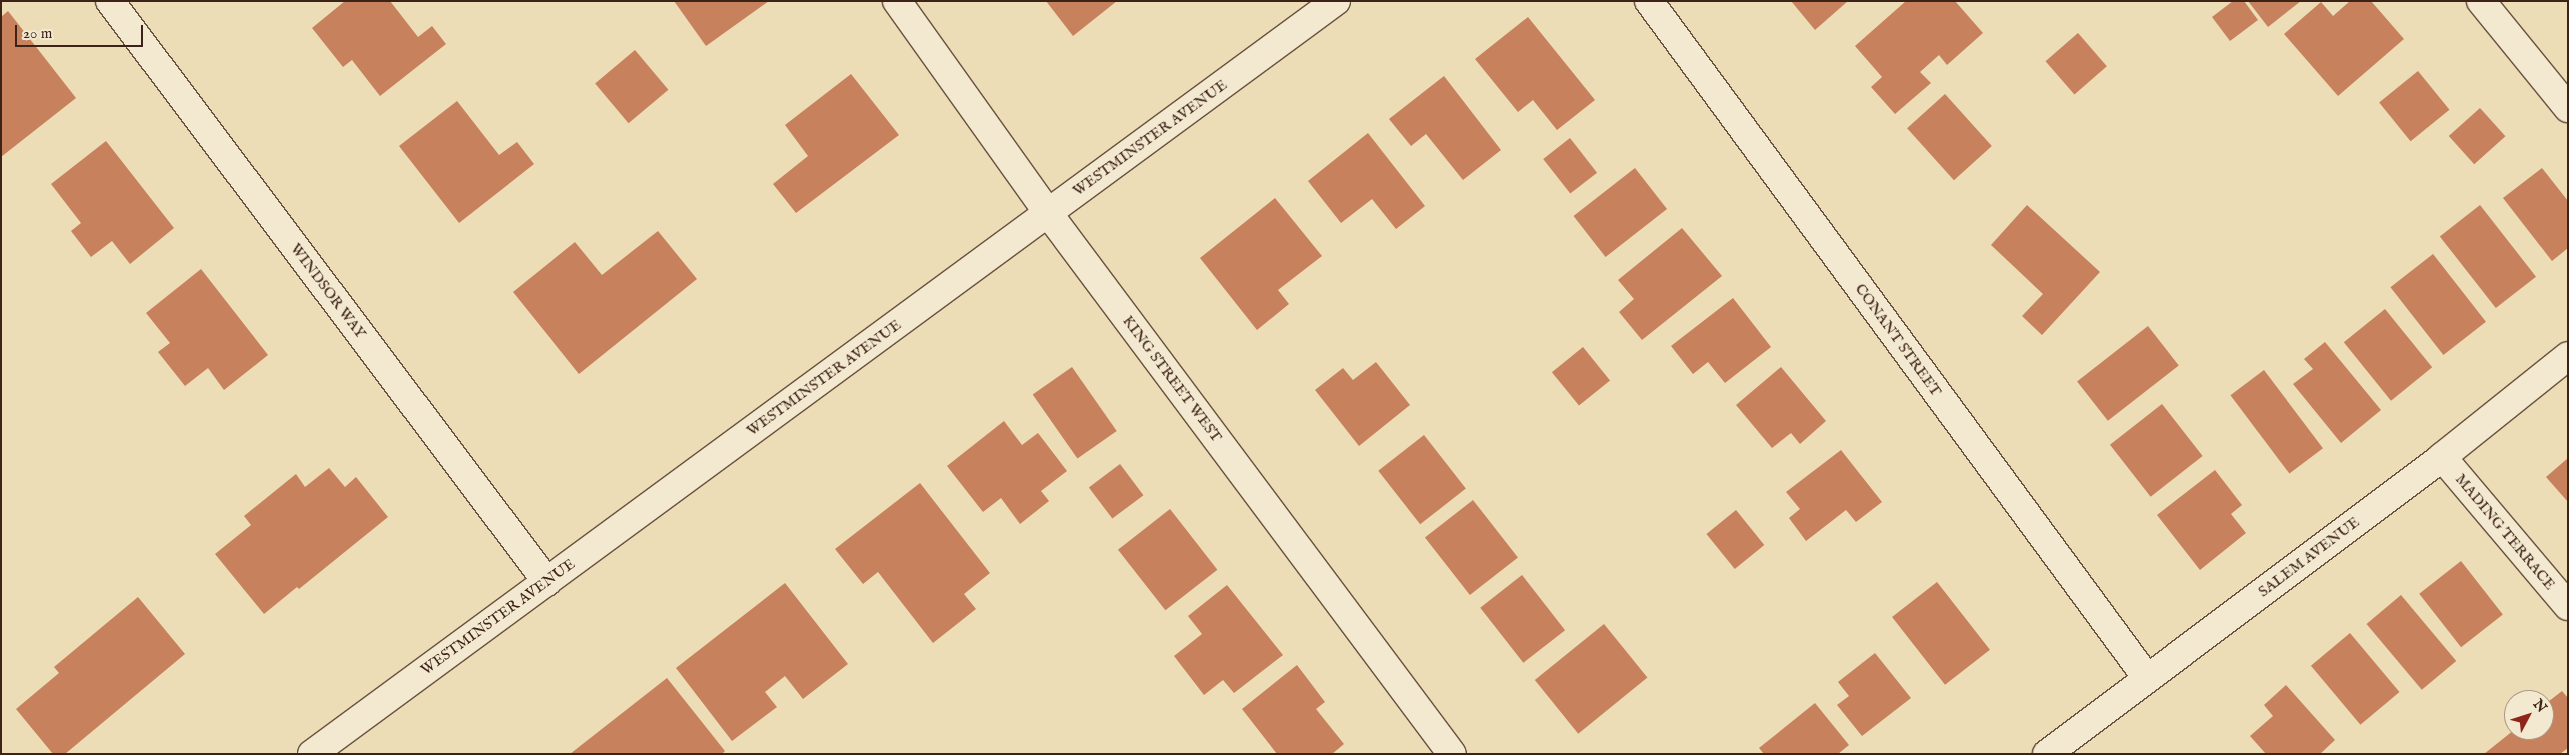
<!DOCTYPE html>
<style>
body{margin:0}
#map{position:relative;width:2569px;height:755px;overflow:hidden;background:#ecddb7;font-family:"IM FELL English",serif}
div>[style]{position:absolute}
.building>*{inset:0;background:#c7815c;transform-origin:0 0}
.roads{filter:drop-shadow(1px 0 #69523f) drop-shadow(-1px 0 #69523f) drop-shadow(0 1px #69523f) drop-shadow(0 -1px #69523f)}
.minor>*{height:28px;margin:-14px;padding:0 14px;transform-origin:14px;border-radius:14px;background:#f3e9d0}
span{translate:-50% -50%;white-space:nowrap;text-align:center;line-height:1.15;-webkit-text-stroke:4px #f3e9d0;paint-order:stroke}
.street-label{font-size:15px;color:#3d2317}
.frame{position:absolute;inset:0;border:2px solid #3d2317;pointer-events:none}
.north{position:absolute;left:2504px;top:690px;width:50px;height:50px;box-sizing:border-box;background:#f3e9d0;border:1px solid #aa9a86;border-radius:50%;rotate:50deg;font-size:14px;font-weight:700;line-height:20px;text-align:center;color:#3d2317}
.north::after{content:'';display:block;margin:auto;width:18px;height:22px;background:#8f2418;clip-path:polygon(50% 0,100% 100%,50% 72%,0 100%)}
.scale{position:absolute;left:15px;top:25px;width:128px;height:22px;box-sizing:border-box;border:2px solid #3d2317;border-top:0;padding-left:6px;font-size:15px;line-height:18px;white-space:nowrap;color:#3d2317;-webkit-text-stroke:4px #f3e9d0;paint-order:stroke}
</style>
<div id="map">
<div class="building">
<div style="clip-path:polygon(345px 1px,390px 1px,418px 37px,432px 26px,446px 44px,380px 96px,352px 60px,343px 67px,312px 28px)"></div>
<div style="clip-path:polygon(674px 1px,769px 1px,706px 46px)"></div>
<div style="clip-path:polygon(1046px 1px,1117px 1px,1073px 36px)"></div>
<div style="clip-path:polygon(1791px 1px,1848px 1px,1815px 30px)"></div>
<div style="clip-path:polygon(1906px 1px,1955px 1px,1983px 33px,1947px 65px,1939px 55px,1920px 72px,1931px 83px,1895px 114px,1871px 87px,1882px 77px,1855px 46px)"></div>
<div style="clip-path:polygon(2233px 1px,2244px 1px,2258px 20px,2230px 41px,2212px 17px)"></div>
<div style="clip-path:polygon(2248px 1px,2301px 1px,2268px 27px)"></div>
<div style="clip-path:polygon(2350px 1px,2371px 1px,2404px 39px,2338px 96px,2284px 34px,2321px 2px,2333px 16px)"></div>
<div style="clip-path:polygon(8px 11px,76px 98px,1px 157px,1px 17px)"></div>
<div style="clip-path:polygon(1528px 17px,1595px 100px,1557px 130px,1533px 100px,1518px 112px,1475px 59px)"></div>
<div style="left:2078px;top:33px;width:44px;height:43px;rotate:49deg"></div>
<div style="left:635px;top:50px;width:52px;height:52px;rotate:50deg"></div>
<div style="left:2418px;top:71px;width:50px;height:50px;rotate:51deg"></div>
<div style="clip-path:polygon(851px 74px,899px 135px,796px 213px,773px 184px,808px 156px,785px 125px)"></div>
<div style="clip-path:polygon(1444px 76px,1501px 150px,1463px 180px,1426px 134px,1411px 146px,1389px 119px)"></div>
<div style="left:1945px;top:94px;width:70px;height:51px;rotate:48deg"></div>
<div style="clip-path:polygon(457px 101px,499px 155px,517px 142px,534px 164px,459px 223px,399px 146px)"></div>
<div style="left:2480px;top:108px;width:38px;height:42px;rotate:48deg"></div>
<div style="clip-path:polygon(1368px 133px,1425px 206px,1396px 229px,1372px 199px,1341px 223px,1308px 181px)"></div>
<div style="left:1570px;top:138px;width:44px;height:34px;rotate:52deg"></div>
<div style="clip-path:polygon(106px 141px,174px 228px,130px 264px,112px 241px,91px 257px,71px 231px,81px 223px,51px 184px)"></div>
<div style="left:1635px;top:168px;width:52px;height:78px;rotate:52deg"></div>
<div style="clip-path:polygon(2542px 168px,2568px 201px,2568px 248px,2552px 261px,2503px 198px)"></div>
<div style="clip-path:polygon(1275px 198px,1322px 256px,1278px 290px,1289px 304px,1257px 330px,1200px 258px)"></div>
<div style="clip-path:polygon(2027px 205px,2100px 272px,2042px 335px,2022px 316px,2043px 294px,1991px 245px)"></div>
<div style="left:2480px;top:205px;width:91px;height:51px;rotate:52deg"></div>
<div style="clip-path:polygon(1682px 228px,1722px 276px,1642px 340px,1619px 312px,1634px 299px,1618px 280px)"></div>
<div style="clip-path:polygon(658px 231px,697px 279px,579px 374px,513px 292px,575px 242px,602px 275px)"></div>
<div style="left:2433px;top:254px;width:86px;height:54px;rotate:52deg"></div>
<div style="clip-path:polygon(201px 269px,268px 355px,224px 390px,208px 368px,185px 386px,158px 352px,170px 343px,146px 313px)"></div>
<div style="clip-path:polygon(1733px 298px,1771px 347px,1725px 383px,1708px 362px,1693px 374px,1671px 346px)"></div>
<div style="left:2385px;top:309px;width:75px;height:53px;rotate:51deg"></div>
<div style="left:2148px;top:326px;width:50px;height:90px;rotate:52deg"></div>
<div style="clip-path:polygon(2325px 342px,2381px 410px,2341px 443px,2293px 384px,2313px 369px,2304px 359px)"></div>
<div style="left:1583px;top:347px;width:43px;height:40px;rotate:51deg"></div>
<div style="clip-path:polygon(1376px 362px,1410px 405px,1359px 446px,1315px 390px,1343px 368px,1353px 380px)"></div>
<div style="left:1072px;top:367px;width:78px;height:48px;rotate:55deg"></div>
<div style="clip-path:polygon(1781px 367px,1826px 421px,1800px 444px,1791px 433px,1772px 448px,1736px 405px)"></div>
<div style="left:2264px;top:370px;width:98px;height:42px;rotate:53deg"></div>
<div style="left:2162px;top:404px;width:66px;height:66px;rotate:52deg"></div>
<div style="clip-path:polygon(1004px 421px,1022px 445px,1038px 433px,1067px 471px,1041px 491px,1049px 501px,1020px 524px,1001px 498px,983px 512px,947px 466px)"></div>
<div style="left:1424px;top:435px;width:68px;height:58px;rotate:52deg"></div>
<div style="clip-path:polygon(1841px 450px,1882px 502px,1856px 522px,1846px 510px,1806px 541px,1789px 518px,1800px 509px,1786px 492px)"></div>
<div style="clip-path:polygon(2568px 458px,2568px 502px,2546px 477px)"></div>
<div style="left:1120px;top:464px;width:39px;height:39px;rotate:53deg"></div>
<div style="clip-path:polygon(329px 468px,345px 487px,356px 477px,388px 517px,299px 589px,297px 587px,264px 614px,215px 554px,251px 525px,244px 516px,296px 474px,305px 487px)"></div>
<div style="clip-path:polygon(2215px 470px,2242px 505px,2231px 514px,2246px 533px,2200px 570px,2157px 515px)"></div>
<div style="clip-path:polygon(920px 483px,990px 573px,964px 594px,976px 609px,933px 643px,878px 572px,863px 584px,835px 549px)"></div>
<div style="left:1473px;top:500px;width:73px;height:61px;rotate:52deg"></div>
<div style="left:1170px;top:509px;width:77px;height:66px;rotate:52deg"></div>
<div style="left:1736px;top:510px;width:45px;height:38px;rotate:51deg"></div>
<div style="left:2461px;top:561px;width:68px;height:53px;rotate:52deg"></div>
<div style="left:1522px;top:575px;width:70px;height:53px;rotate:52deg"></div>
<div style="left:1937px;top:582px;width:86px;height:57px;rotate:52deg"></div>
<div style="clip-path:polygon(785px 583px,848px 664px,803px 699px,785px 676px,765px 692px,777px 707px,732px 741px,676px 668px)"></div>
<div style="clip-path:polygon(1227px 585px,1283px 655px,1234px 693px,1223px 680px,1204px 695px,1174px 656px,1202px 634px,1188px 616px)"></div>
<div style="left:2401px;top:595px;width:86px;height:45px;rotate:50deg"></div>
<div style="clip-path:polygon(138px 597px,185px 654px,65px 754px,53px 754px,16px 709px,59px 673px,54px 667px)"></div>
<div style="left:1604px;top:624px;width:69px;height:89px;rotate:51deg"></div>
<div style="left:2350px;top:633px;width:77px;height:51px;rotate:50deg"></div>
<div style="clip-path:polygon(1875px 653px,1911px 698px,1862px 736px,1837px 705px,1849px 696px,1838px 682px)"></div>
<div style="clip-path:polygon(1297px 665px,1325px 702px,1316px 709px,1344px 744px,1332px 754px,1277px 754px,1242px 709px)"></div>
<div style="clip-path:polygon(667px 678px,725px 751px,722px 754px,570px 754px)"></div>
<div style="clip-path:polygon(2286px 685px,2335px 740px,2320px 754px,2266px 754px,2250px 736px,2273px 716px,2264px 705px)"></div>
<div style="clip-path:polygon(2562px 691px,2568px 698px,2568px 748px,2560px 754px,2484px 754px,2514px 730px,2544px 730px,2544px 705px)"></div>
<div style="clip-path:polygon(1815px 703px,1849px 745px,1838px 754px,1764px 754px,1759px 748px)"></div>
</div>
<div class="roads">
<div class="minor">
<div style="left:110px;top:1px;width:727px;rotate:53.05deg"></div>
<div style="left:897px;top:1px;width:260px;rotate:54.5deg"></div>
<div style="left:1048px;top:213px;width:675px;rotate:53.25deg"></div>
<div style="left:1649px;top:1px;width:840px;rotate:53.66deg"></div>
<div style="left:2481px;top:1px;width:138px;rotate:50.9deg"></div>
<div style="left:2442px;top:457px;width:195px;rotate:49.8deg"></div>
<div style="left:312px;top:754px;width:1271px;rotate:-36.33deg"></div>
<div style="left:2047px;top:754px;width:494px;rotate:-36.9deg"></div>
<div style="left:2442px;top:457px;width:161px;rotate:-38.7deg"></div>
</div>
</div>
<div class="street-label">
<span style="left:1150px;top:138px;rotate:-36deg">WESTMINSTER AVENUE</span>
<span style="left:328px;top:291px;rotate:53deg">WINDSOR WAY</span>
<span style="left:1898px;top:340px;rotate:54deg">CONANT STREET</span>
<span style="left:824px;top:378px;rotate:-36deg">WESTMINSTER AVENUE</span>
<span style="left:1172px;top:379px;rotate:53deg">KING STREET WEST</span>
<span style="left:2505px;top:532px;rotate:50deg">MADING TERRACE</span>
<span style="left:2309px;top:557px;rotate:-37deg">SALEM AVENUE</span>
<span style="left:498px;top:617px;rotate:-36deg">WESTMINSTER AVENUE</span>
</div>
<div class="frame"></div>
<div class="north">N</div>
<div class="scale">20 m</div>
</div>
